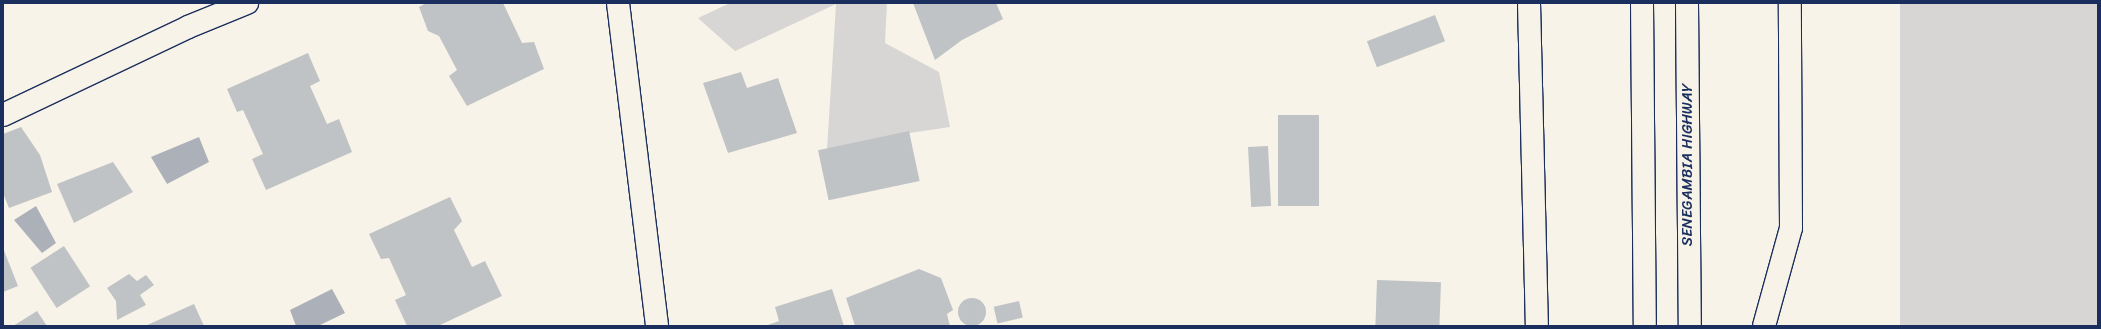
<!DOCTYPE html>
<style>
body{margin:0}
#map{position:relative;width:2101px;height:329px;overflow:hidden;background:#f7f3e8;font-family:Sriracha,sans-serif}
div>[style]{position:absolute}
.green>*{inset:0;background:#d7d6d4;transform-origin:0 0}
.water>*{inset:0;background:#acb0b9}
.building>*{inset:0;background:#c0c3c5;transform-origin:0 0}
.round{border-radius:50%}
.roads{filter:drop-shadow(1px 0 #1b2f5e) drop-shadow(-1px 0 #1b2f5e) drop-shadow(0 1px #1b2f5e) drop-shadow(0 -1px #1b2f5e)}
.street>*{height:22px;margin:-11px;padding:0 11px;transform-origin:11px;border-radius:11px;background:#f7f3e8}
.primary>*{height:22px;margin:-11px;padding:0 11px;transform-origin:11px;border-radius:11px;background:#f7f3e8}
span{translate:-50% -50%;white-space:nowrap;text-align:center;line-height:1.15;-webkit-text-stroke:3px #f7f3e8;paint-order:stroke}
.street-label{font-size:15px;color:#1b2f5e}
.frame{position:absolute;inset:0;border:4px solid #1b2f5e;pointer-events:none}
</style>
<div id="map">
<div class="green">
<div style="clip-path:polygon(730px 3px,887px 3px,885px 43px,939px 72px,950px 127px,896px 135px,827px 150px,836px 4px,735px 51px,698px 18px)"></div>
<div style="left:1900px;top:3px;width:198px;height:324px"></div>
</div>
<div class="water">
<div style="clip-path:polygon(199px 137px,209px 162px,167px 184px,151px 157px)"></div>
<div style="clip-path:polygon(36px 206px,56px 243px,42px 253px,14px 220px)"></div>
<div style="clip-path:polygon(332px 289px,345px 313px,318px 326px,296px 326px,290px 310px)"></div>
</div>
<div class="building">
<div style="clip-path:polygon(426px 3px,503px 3px,522px 43px,534px 42px,544px 69px,467px 106px,449px 76px,457px 70px,439px 36px,428px 31px,419px 7px)"></div>
<div style="clip-path:polygon(913px 3px,996px 3px,1003px 19px,962px 40px,935px 60px)"></div>
<div style="left:1435px;top:15px;width:28px;height:73px;rotate:69deg"></div>
<div style="clip-path:polygon(308px 53px,320px 81px,310px 86px,327px 124px,339px 119px,352px 152px,266px 190px,252px 159px,263px 154px,243px 110px,237px 112px,227px 89px)"></div>
<div style="clip-path:polygon(741px 72px,747px 88px,778px 78px,797px 133px,728px 153px,703px 83px)"></div>
<div style="left:1278px;top:115px;width:41px;height:91px"></div>
<div style="clip-path:polygon(21px 127px,40px 155px,52px 192px,9px 208px,3px 193px,3px 134px)"></div>
<div style="left:909px;top:131px;width:51px;height:93px;rotate:78deg"></div>
<div style="left:1268px;top:146px;width:60px;height:20px;rotate:87deg"></div>
<div style="clip-path:polygon(113px 162px,133px 192px,74px 223px,57px 184px)"></div>
<div style="clip-path:polygon(450px 197px,462px 221px,454px 230px,472px 267px,485px 261px,502px 296px,438px 326px,407px 326px,395px 300px,406px 295px,389px 258px,381px 259px,369px 234px)"></div>
<div style="left:64px;top:246px;width:48px;height:40px;rotate:57deg"></div>
<div style="clip-path:polygon(3px 248px,18px 286px,3px 292px)"></div>
<div style="clip-path:polygon(919px 269px,941px 278px,953px 310px,947px 314px,950px 326px,855px 326px,846px 298px)"></div>
<div style="clip-path:polygon(129px 274px,137px 281px,146px 275px,154px 285px,140px 295px,146px 305px,117px 320px,116px 301px,107px 288px)"></div>
<div style="left:1377px;top:280px;width:64px;height:46px;rotate:2deg"></div>
<div style="clip-path:polygon(832px 289px,844px 326px,765px 326px,779px 321px,775px 307px)"></div>
<div class="round" style="left:958px;top:298px;width:28px;height:28px"></div>
<div style="left:1019px;top:301px;width:17px;height:26px;rotate:77deg"></div>
<div style="clip-path:polygon(194px 304px,204px 326px,145px 326px)"></div>
<div style="clip-path:polygon(37px 311px,47px 326px,13px 326px)"></div>
</div>
<div class="roads">
<div class="street">
<div style="left:618px;top:3px;width:325px;rotate:83.1deg"></div>
<div style="left:1529px;top:3px;width:323px;rotate:88.6deg"></div>
<div style="left:3px;top:115px;width:205px;rotate:-25.4deg"></div>
<div style="left:188px;top:27px;width:64px;rotate:-22.1deg"></div>
<div style="left:1764px;top:326px;width:102px;rotate:-74.6deg"></div>
<div style="left:1791px;top:228px;width:225px;rotate:-90.3deg"></div>
</div>
<div class="primary">
<div style="left:1642px;top:3px;width:323px;rotate:89.5deg"></div>
<div style="left:1687px;top:3px;width:323px;rotate:89.5deg"></div>
</div>
</div>
<div class="street-label">
<span style="left:1688px;top:165px;rotate:-90deg">SENEGAMBIA HIGHWAY</span>
</div>
<div class="frame"></div>
</div>
